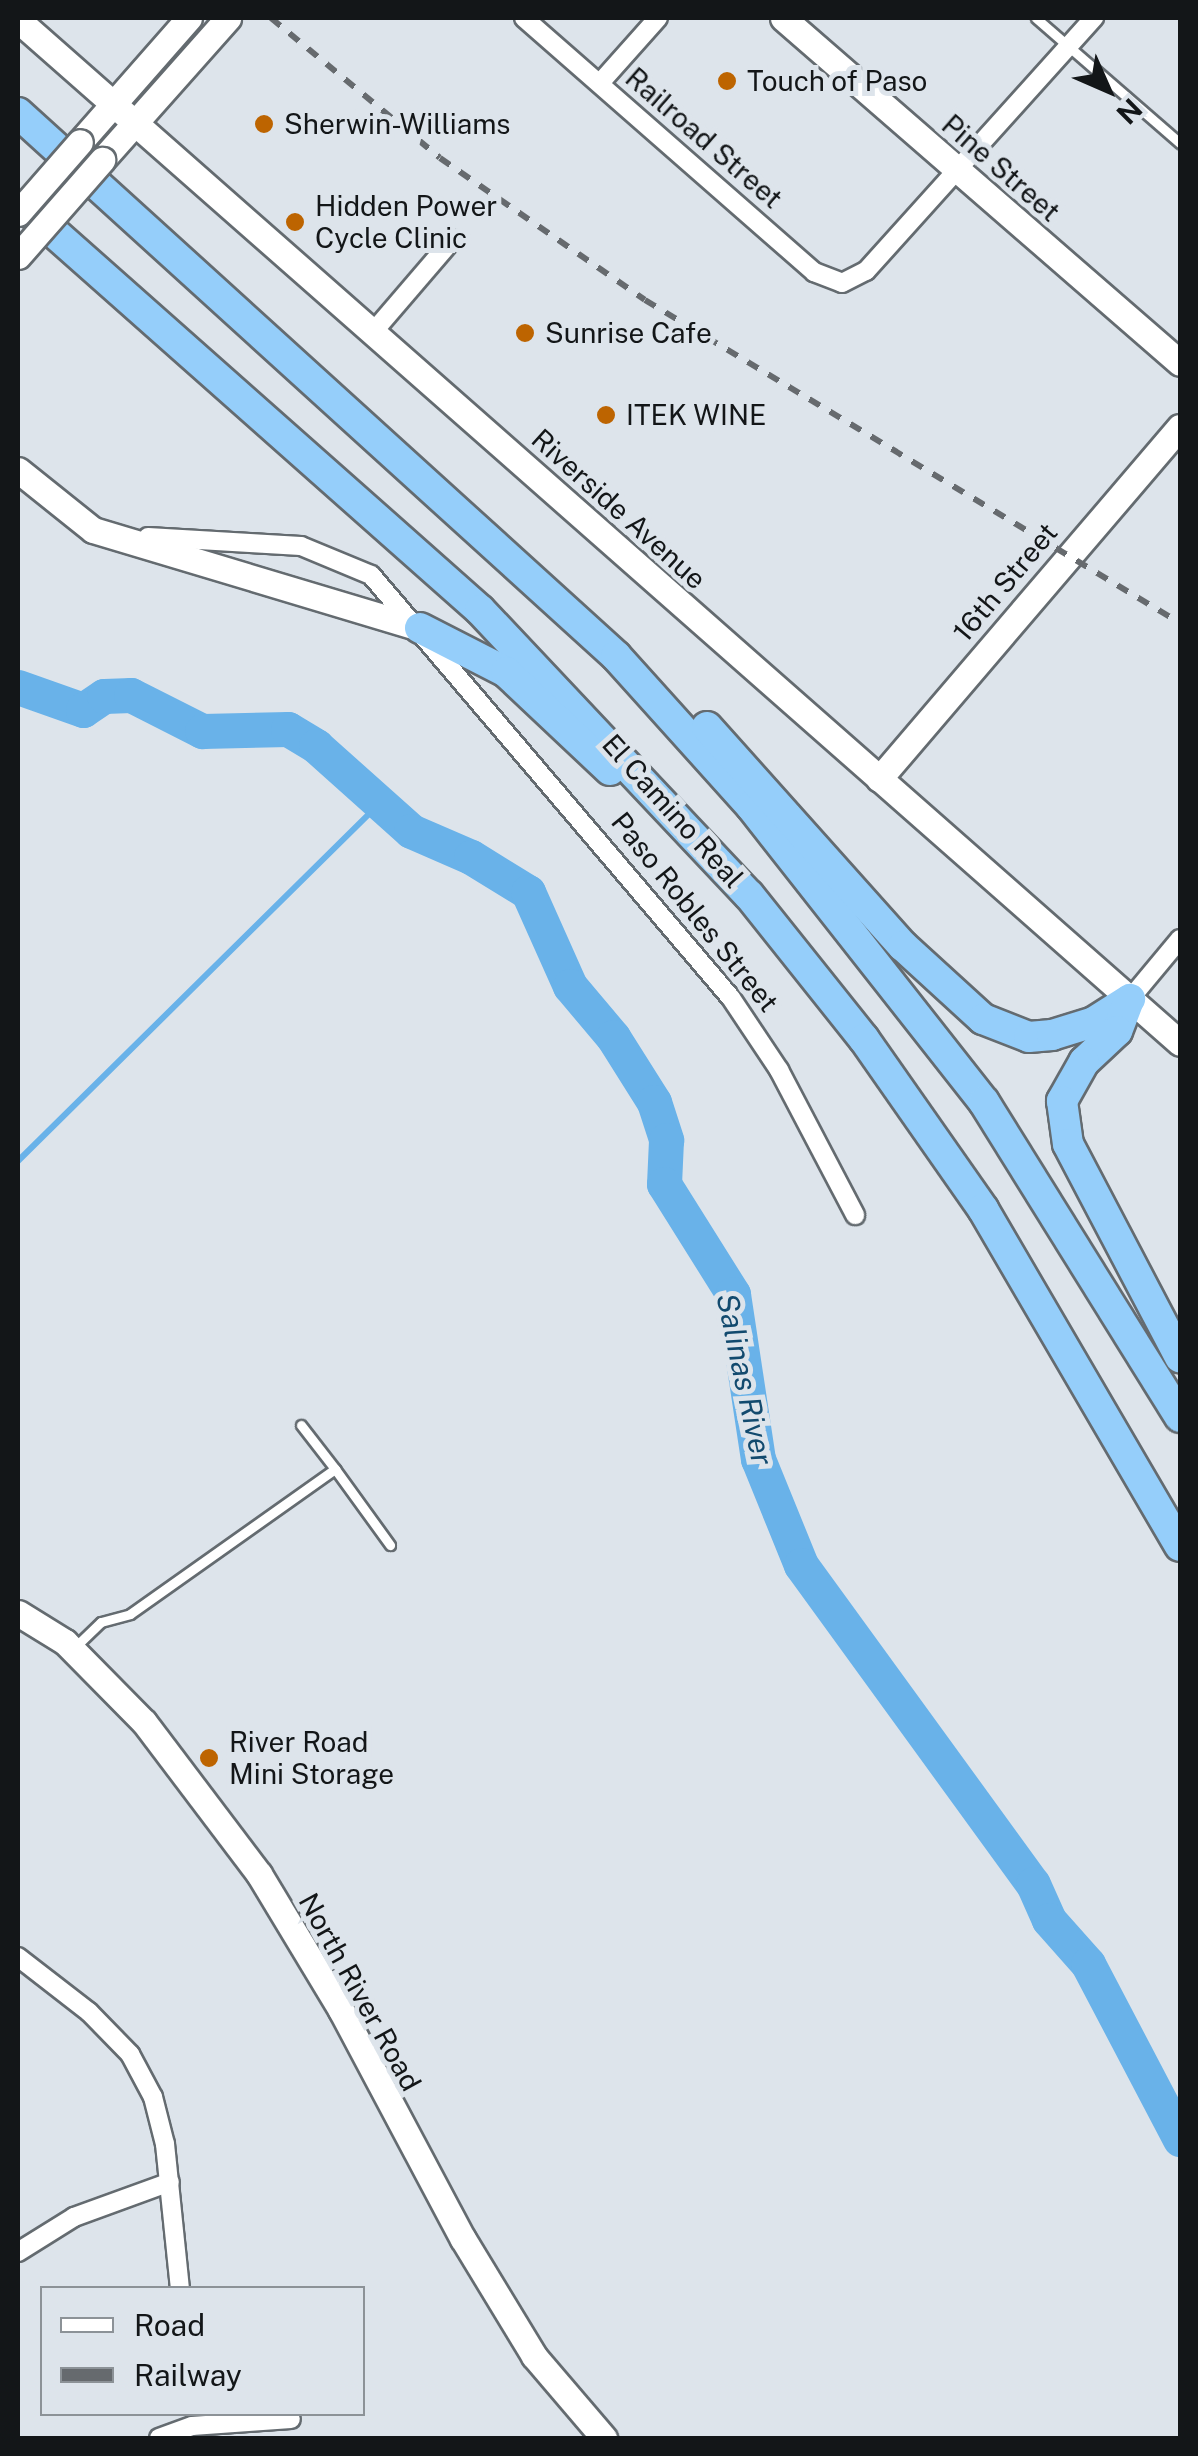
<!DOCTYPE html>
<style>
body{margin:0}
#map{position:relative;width:1198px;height:2456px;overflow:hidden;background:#dde4eb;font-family:"Public Sans",sans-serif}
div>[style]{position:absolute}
.water>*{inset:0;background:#69b2e9}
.stream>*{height:6px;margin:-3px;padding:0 3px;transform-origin:3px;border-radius:3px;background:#69b2e9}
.river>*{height:35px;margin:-17.5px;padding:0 17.5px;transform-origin:17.5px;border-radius:17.5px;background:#69b2e9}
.roads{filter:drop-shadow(2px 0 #646b70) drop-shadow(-2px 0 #646b70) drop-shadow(0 2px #646b70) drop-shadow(0 -2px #646b70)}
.lane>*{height:9px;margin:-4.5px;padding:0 4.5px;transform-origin:4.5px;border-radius:4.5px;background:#fff}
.street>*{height:18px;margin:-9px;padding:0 9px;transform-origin:9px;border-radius:9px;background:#fff}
.secondary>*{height:25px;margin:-12.5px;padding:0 12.5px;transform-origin:12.5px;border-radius:12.5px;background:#fff}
.highway>*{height:30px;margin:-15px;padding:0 15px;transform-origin:15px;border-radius:15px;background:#95cefa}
.rail>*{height:6px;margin-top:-3px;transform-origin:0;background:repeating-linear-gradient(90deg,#666a6e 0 12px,transparent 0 24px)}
.bridges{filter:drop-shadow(2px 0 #646b70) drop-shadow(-2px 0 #646b70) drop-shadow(0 2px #646b70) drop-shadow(0 -2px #646b70)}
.secondary-bridge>*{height:25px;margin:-12.5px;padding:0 12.5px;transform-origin:12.5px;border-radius:12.5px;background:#fff}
.dots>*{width:28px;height:28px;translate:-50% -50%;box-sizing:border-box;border:5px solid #dde4eb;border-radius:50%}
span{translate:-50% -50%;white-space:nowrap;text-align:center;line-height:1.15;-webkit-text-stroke:10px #dde4eb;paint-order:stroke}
.poi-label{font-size:28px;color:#131618}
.left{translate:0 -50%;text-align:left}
.street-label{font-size:28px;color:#131618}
.water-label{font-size:30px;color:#124a6e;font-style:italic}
.frame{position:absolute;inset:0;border:20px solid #131618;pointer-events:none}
.legend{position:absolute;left:40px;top:2286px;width:325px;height:130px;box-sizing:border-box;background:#dde4eb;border:2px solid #8c9297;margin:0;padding:12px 18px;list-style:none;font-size:30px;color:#131618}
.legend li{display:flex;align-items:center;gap:20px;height:50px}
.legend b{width:50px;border:2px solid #8c9297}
.north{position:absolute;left:1058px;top:40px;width:100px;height:100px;-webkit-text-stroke:8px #dde4eb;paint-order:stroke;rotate:135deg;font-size:28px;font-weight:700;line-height:40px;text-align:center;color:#131618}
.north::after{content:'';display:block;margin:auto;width:35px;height:45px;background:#131618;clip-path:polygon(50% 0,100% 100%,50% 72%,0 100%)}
</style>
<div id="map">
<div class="water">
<div style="clip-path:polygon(758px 1459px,787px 1489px,804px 1559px,796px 1574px,784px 1567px,760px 1508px)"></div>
</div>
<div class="stream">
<div style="left:18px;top:1161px;width:508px;rotate:-44.68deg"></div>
</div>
<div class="river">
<div style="left:18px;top:687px;width:69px;rotate:19.5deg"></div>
<div style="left:83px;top:710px;width:25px;rotate:-34deg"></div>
<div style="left:104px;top:696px;width:27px;rotate:-2deg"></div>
<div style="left:131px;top:695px;width:80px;rotate:26.9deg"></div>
<div style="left:202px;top:731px;width:86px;rotate:-1.3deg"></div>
<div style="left:288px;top:729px;width:33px;rotate:31deg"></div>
<div style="left:316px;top:746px;width:127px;rotate:41.8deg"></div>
<div style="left:411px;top:831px;width:65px;rotate:23.4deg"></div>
<div style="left:471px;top:857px;width:67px;rotate:31.6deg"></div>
<div style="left:528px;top:892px;width:103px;rotate:65.9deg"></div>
<div style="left:570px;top:986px;width:67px;rotate:49.9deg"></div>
<div style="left:613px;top:1037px;width:77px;rotate:57.8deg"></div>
<div style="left:654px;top:1102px;width:40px;rotate:72deg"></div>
<div style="left:666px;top:1140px;width:44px;rotate:92.6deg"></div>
<div style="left:664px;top:1184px;width:130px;rotate:57.9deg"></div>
<div style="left:733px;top:1294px;width:167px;rotate:81.4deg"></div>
<div style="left:758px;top:1459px;width:114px;rotate:67.9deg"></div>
<div style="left:801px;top:1565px;width:394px;rotate:54deg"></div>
<div style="left:1033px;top:1884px;width:39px;rotate:66deg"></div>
<div style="left:1049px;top:1920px;width:59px;rotate:48.4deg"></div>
<div style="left:1088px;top:1964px;width:198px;rotate:62.3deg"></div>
</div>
<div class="roads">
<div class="lane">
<div style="left:1036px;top:18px;width:191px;rotate:41deg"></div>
<div style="left:301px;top:1425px;width:56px;rotate:52.3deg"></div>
<div style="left:75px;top:1647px;width:36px;rotate:-44deg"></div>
<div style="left:101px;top:1622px;width:30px;rotate:-15deg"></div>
<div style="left:130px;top:1614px;width:251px;rotate:-35.3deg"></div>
<div style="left:335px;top:1469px;width:94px;rotate:54.1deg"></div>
</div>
<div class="street">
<div style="left:524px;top:18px;width:386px;rotate:41.2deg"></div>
<div style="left:814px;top:272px;width:30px;rotate:21deg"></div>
<div style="left:842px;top:283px;width:27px;rotate:-27deg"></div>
<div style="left:866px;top:271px;width:341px;rotate:-48deg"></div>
<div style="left:600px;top:83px;width:87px;rotate:-48.3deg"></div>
<div style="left:374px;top:331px;width:120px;rotate:-49.4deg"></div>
<div style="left:148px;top:537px;width:153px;rotate:3.4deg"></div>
<div style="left:301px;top:546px;width:76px;rotate:22.5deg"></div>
<div style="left:371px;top:575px;width:555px;rotate:49.6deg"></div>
<div style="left:731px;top:998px;width:87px;rotate:56.3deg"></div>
<div style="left:779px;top:1070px;width:164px;rotate:62.3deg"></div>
<div style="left:1130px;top:999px;width:78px;rotate:-50.2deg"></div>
<div style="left:18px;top:1957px;width:90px;rotate:37.8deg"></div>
<div style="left:89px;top:2012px;width:59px;rotate:45.7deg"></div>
<div style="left:130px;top:2054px;width:49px;rotate:61.9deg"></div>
<div style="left:153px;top:2097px;width:49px;rotate:75.7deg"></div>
<div style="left:165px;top:2144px;width:145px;rotate:84.1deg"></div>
<div style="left:18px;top:2252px;width:66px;rotate:-32deg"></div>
<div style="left:74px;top:2217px;width:102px;rotate:-20deg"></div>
<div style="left:159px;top:2438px;width:35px;rotate:-20deg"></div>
<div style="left:192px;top:2426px;width:99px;rotate:-4deg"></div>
</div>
<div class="secondary">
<div style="left:783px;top:18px;width:526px;rotate:40.99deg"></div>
<div style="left:18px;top:20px;width:1548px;rotate:41.36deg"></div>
<div style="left:80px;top:142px;width:165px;rotate:-48.7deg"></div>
<div style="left:102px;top:160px;width:190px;rotate:-48.4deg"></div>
<div style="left:18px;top:470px;width:96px;rotate:38.7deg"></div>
<div style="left:93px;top:530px;width:341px;rotate:16.7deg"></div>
<div style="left:879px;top:779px;width:463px;rotate:-49.5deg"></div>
<div style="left:18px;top:1613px;width:55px;rotate:31.7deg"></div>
<div style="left:65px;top:1642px;width:112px;rotate:45.4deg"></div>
<div style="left:144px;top:1722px;width:191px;rotate:52.9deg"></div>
<div style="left:259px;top:1874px;width:159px;rotate:58.9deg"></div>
<div style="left:341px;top:2010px;width:259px;rotate:62deg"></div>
<div style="left:463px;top:2239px;width:137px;rotate:58.7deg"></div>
<div style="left:534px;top:2356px;width:108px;rotate:49.5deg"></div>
</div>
<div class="highway">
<div style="left:18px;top:113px;width:808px;rotate:42.24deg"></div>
<div style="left:616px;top:656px;width:202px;rotate:48deg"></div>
<div style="left:751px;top:806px;width:377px;rotate:51.8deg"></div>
<div style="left:984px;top:1102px;width:371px;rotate:58.1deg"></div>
<div style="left:24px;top:206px;width:609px;rotate:41.54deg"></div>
<div style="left:480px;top:610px;width:392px;rotate:46.7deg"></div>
<div style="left:749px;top:895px;width:184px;rotate:51.4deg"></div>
<div style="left:864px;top:1039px;width:208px;rotate:55deg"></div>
<div style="left:983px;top:1209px;width:390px;rotate:59.7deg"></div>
<div style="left:420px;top:628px;width:97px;rotate:27.1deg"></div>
<div style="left:506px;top:672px;width:143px;rotate:43.3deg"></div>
<div style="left:707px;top:727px;width:294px;rotate:48.2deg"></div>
<div style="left:903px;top:946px;width:108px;rotate:42.4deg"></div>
<div style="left:983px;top:1019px;width:49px;rotate:21.4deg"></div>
<div style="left:1029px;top:1037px;width:23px;rotate:-5deg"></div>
<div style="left:1052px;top:1035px;width:44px;rotate:-17.2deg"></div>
<div style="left:1094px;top:1022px;width:43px;rotate:-32.6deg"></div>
<div style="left:1129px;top:1000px;width:33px;rotate:111deg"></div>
<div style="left:1117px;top:1031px;width:45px;rotate:136.8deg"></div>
<div style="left:1084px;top:1062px;width:45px;rotate:119.4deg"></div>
<div style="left:1062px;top:1101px;width:43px;rotate:82.1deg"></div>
<div style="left:1068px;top:1144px;width:241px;rotate:62.3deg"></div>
</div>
</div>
<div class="rail">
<div style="left:271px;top:18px;width:219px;rotate:39.6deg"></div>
<div style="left:440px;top:158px;width:249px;rotate:34.7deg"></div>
<div style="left:645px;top:300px;width:625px;rotate:31.12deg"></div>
</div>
<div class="bridges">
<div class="secondary-bridge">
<div style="left:18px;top:213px;width:94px;rotate:-48.9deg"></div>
<div style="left:18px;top:256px;width:128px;rotate:-48.8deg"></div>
</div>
</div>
<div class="dots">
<div style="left:727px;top:81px;background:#bd6400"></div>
<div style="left:264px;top:124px;background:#bd6400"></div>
<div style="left:295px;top:222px;background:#bd6400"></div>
<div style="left:525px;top:333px;background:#bd6400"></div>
<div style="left:606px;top:415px;background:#bd6400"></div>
<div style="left:209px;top:1758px;background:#bd6400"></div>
</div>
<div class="poi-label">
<span class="left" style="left:747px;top:81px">Touch of Paso</span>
<span class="left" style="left:284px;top:124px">Sherwin-Williams</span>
<span class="left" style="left:315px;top:222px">Hidden Power<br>Cycle Clinic</span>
<span class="left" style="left:545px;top:333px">Sunrise Cafe</span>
<span class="left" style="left:626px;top:415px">ITEK WINE</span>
<span class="left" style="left:229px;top:1758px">River Road<br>Mini Storage</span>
</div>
<div class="street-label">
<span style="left:704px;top:138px;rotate:41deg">Railroad Street</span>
<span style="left:1001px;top:168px;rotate:41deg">Pine Street</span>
<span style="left:619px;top:509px;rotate:42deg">Riverside Avenue</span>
<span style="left:1005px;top:582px;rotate:-50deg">16th Street</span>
<span style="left:673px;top:811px;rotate:48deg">El Camino Real</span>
<span style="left:695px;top:912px;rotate:51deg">Paso Robles Street</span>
<span style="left:360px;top:1992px;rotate:61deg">North River Road</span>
</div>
<div class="water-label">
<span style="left:745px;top:1379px;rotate:78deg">Salinas River</span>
</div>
<div class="frame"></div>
<ul class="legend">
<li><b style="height:12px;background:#fff"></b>Road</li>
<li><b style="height:12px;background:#666a6e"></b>Railway</li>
</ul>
<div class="north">N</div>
</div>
